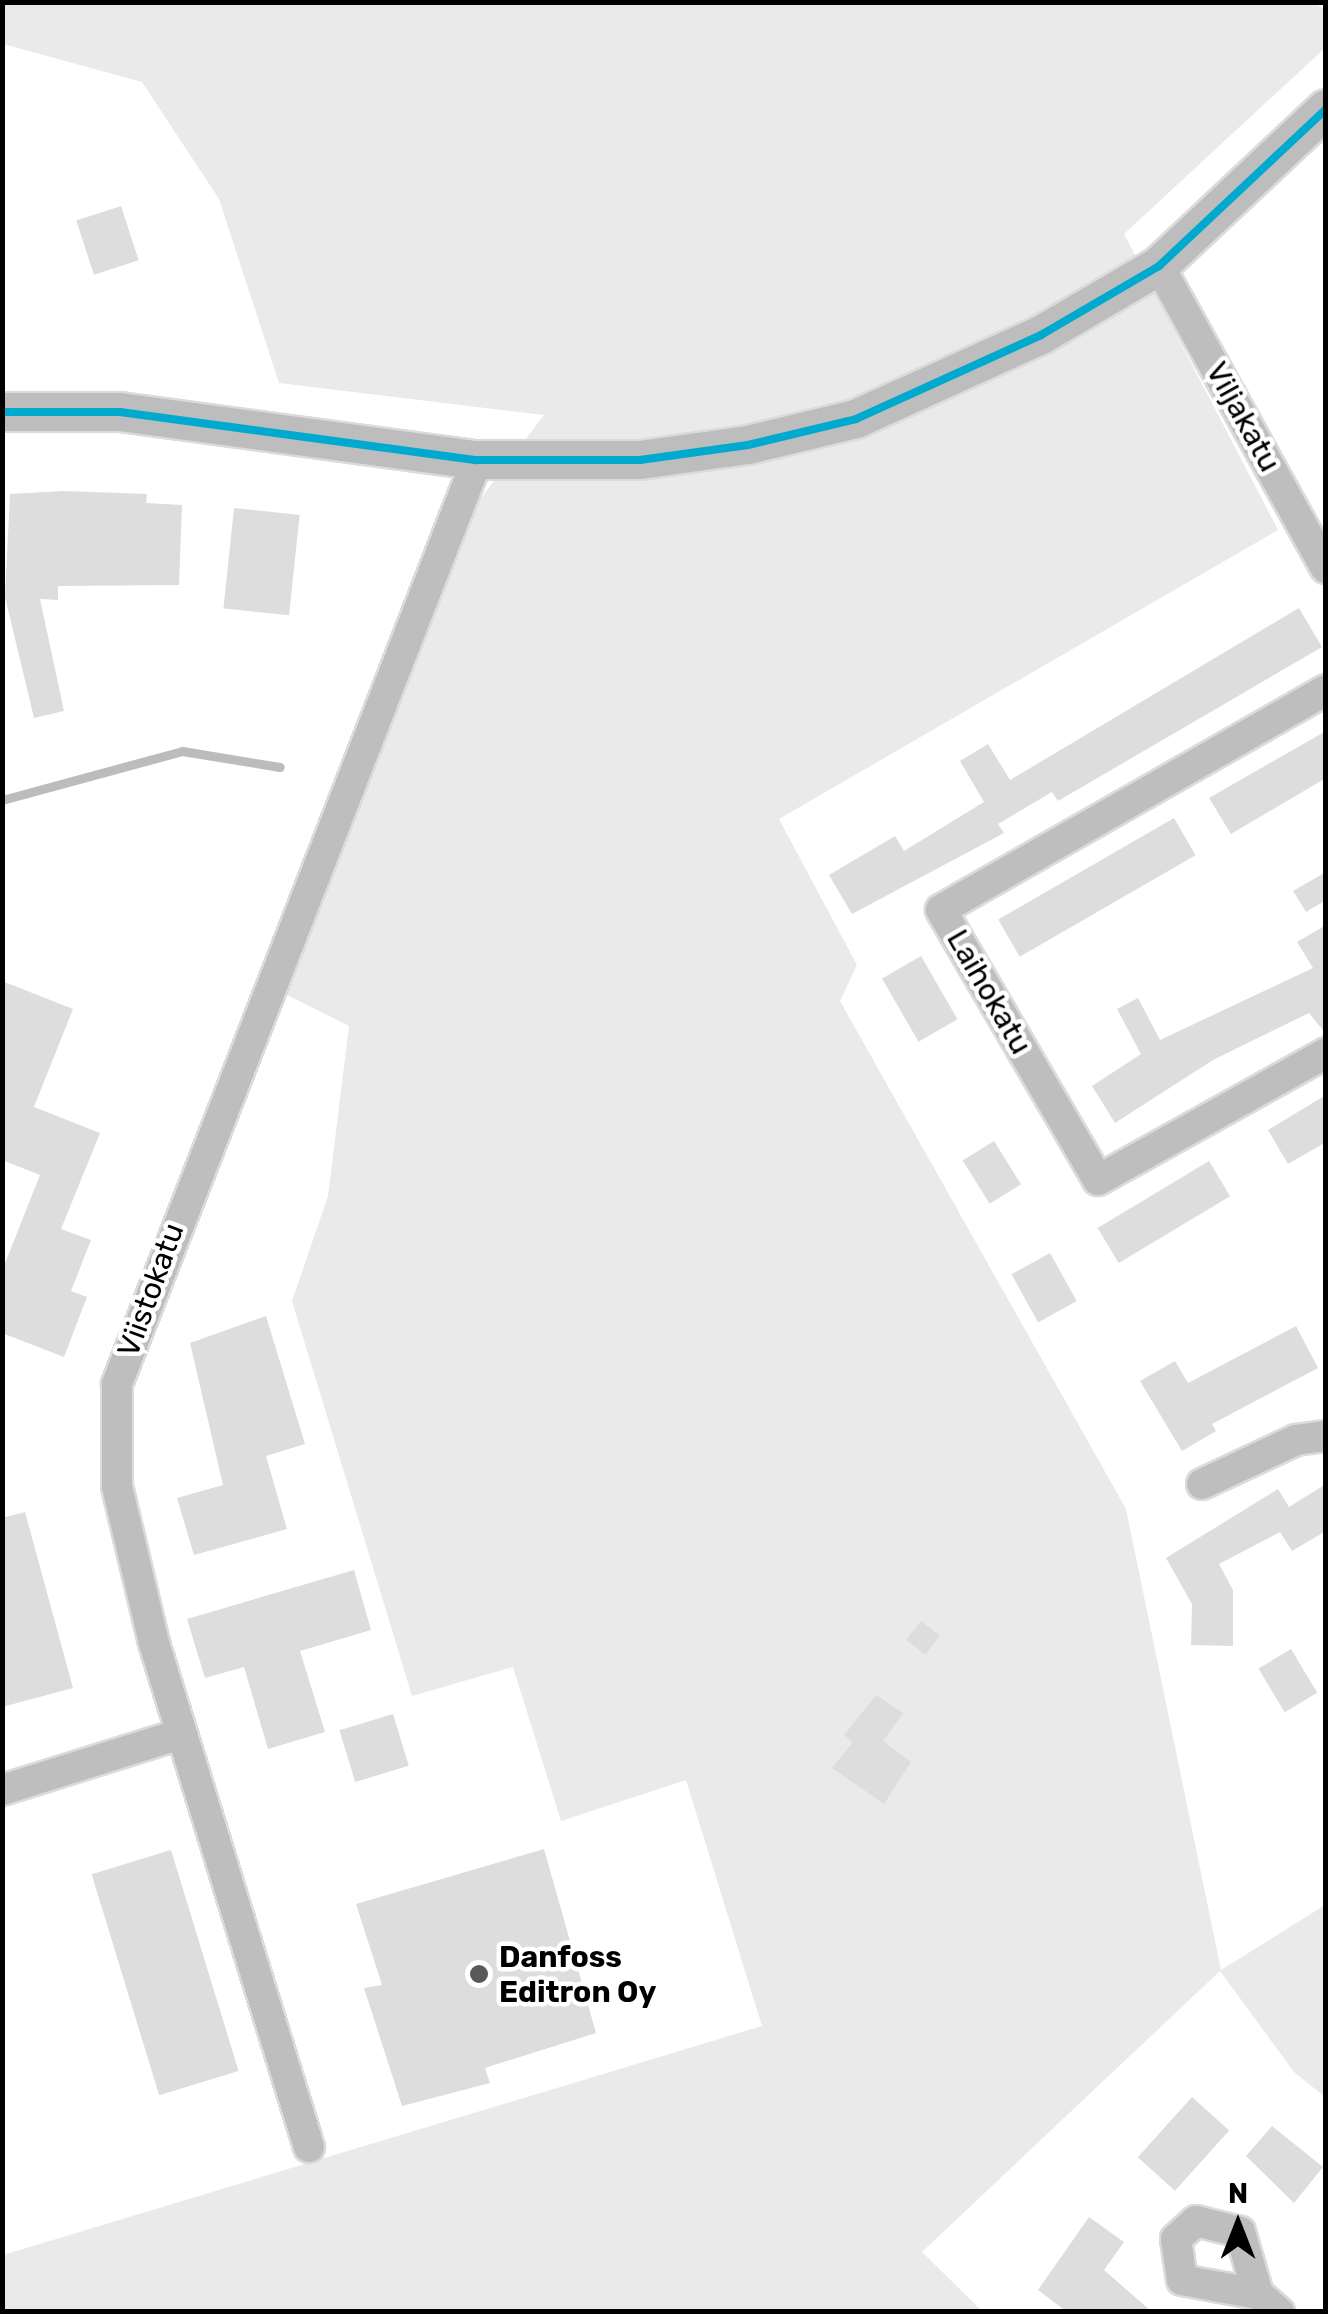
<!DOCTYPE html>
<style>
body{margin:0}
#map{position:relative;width:1328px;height:2314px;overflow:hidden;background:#fff;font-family:Rubik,sans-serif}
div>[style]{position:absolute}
.green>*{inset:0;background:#eaeaea}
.stream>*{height:9px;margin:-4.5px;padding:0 4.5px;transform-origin:4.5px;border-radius:4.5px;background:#bcbcbc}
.building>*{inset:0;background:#ddd;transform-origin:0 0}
.roads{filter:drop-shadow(2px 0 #dbdbdb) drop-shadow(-2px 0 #dbdbdb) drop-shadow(0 2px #dbdbdb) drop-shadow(0 -2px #dbdbdb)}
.minor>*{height:30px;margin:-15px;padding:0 15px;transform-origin:15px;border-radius:15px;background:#bebebe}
.major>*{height:38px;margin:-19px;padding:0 19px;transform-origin:19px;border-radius:19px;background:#bdbdbd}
.bus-1>*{height:8px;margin:-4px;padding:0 4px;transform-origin:4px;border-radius:4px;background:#00a9ce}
.dots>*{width:28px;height:28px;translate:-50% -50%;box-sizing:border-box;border:5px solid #fff;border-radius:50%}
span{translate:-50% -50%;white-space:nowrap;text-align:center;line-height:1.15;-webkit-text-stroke:9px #fff;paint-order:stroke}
.street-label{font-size:30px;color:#000}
.poi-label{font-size:30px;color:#000;font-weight:700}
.left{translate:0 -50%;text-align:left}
.frame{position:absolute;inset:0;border:5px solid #000;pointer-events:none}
.north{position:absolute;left:1188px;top:2174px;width:100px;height:100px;-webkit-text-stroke:8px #fff;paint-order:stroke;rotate:0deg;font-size:28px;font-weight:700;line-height:40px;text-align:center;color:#000}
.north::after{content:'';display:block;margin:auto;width:35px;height:45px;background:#000;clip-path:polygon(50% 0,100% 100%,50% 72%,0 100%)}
</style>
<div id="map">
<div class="green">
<div style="clip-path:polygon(3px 3px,1315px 3px,1325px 10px,1325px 48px,1124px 234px,1278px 530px,779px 819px,857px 965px,840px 1001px,1126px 1509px,1221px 1970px,1325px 1905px,1325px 2097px,1294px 2072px,1220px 1971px,922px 2252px,982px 2311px,3px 2312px,3px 2255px,762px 2026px,686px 1780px,561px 1821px,513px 1667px,412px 1696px,292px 1301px,328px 1196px,349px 1026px,281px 992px,465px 519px,544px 415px,279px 383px,219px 199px,142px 82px,3px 44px)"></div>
</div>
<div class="stream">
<div style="left:2px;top:800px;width:187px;rotate:-15.2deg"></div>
<div style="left:182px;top:751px;width:99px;rotate:9.3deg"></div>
</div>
<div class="building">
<div style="left:121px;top:206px;width:57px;height:47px;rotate:72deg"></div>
<div style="clip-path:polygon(63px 491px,147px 494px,146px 503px,182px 505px,179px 585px,58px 586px,58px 600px,40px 599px,64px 711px,34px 718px,5px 597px,10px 494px)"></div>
<div style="left:234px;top:508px;width:66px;height:101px;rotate:6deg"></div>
<div style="clip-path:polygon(1299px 608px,1322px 647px,1058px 801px,1052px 792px,998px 824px,1004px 833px,852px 914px,829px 875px,895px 836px,904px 851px,984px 802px,960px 761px,988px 744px,1010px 780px)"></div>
<div style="clip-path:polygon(1326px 731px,1326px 778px,1231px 834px,1209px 798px)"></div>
<div style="left:1174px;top:818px;width:43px;height:203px;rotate:60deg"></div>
<div style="clip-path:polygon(1326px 872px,1326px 900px,1306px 912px,1293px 891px)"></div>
<div style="clip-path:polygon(1326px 925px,1326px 1034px,1309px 1013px,1213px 1060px,1115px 1123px,1092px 1086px,1141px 1054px,1117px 1009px,1138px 998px,1160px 1040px,1313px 968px,1297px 942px)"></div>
<div style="left:921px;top:956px;width:73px;height:45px;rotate:60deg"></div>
<div style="clip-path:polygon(2px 981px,73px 1009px,34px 1107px,100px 1133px,61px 1229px,91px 1240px,71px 1291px,87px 1297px,64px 1357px,2px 1333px,2px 1271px,40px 1175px,2px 1160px)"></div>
<div style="clip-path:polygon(1326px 1095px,1326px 1142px,1288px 1164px,1268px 1130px)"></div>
<div style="left:994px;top:1141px;width:51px;height:37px;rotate:58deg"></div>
<div style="left:1209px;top:1161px;width:41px;height:130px;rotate:59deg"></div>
<div style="left:1050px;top:1253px;width:55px;height:44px;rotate:61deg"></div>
<div style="clip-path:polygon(266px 1316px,305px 1444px,266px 1456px,287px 1529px,194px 1555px,177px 1498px,223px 1485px,190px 1343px)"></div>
<div style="clip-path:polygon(1296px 1326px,1318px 1368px,1212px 1424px,1216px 1431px,1182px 1451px,1140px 1381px,1175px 1361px,1188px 1383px)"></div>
<div style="clip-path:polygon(1326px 1484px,1326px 1531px,1292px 1551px,1280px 1532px,1219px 1564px,1233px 1590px,1233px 1646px,1191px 1645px,1192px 1604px,1166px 1558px,1278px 1489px,1289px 1507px)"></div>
<div style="clip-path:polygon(25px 1512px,73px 1688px,2px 1707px,2px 1518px)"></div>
<div style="clip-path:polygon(354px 1570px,371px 1630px,300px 1651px,325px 1732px,268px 1749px,244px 1667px,205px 1678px,187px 1619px)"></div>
<div style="left:921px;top:1621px;width:24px;height:24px;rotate:38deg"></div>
<div style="left:1291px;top:1649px;width:51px;height:38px;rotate:59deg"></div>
<div style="clip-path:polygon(876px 1695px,903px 1713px,883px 1741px,911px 1762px,884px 1804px,832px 1768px,853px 1742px,844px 1735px)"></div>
<div style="left:393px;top:1714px;width:54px;height:56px;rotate:73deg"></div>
<div style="clip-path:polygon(544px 1849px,596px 2033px,485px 2068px,490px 2083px,402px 2106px,364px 1988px,382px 1985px,356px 1904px)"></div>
<div style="left:171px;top:1850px;width:231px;height:83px;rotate:73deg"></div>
<div style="left:1192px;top:2097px;width:50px;height:81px;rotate:42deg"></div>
<div style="clip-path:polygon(1272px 2126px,1323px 2167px,1294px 2203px,1246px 2156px)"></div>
<div style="clip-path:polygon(1089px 2217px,1124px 2242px,1104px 2270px,1152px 2312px,1067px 2312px,1038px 2290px)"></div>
</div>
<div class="roads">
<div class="minor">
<div style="left:1159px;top:266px;width:345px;rotate:61.1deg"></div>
<div style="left:1326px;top:690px;width:443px;rotate:150.3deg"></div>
<div style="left:941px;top:910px;width:312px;rotate:59.8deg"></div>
<div style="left:1098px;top:1180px;width:261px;rotate:-29.1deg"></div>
<div style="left:1202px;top:1484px;width:104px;rotate:-25.1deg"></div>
<div style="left:1296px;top:1440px;width:30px;rotate:-8deg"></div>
<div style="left:2px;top:1790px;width:188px;rotate:-17.4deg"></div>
<div style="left:309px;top:2147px;width:527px;rotate:-107.09deg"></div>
<div style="left:154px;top:1643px;width:161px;rotate:-103.3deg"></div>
<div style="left:117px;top:1486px;width:102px;rotate:-90deg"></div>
<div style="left:117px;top:1384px;width:992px;rotate:-68.71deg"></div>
<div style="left:1258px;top:2294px;width:65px;rotate:-106.2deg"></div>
<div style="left:1240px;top:2232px;width:45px;rotate:-166deg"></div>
<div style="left:1196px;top:2221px;width:27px;rotate:138deg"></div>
<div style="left:1176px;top:2239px;width:41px;rotate:81.7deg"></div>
<div style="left:1182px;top:2280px;width:77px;rotate:10.4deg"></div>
<div style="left:1258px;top:2294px;width:28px;rotate:41deg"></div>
</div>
<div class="major">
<div style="left:2px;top:412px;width:118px"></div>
<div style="left:120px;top:412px;width:360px;rotate:7.7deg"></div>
<div style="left:477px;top:460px;width:163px"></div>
<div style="left:640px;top:460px;width:109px;rotate:-7.9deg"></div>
<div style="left:748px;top:445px;width:111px;rotate:-13.5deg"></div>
<div style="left:856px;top:419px;width:203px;rotate:-24.4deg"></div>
<div style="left:1041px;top:335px;width:137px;rotate:-30.3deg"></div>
<div style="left:1159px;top:266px;width:229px;rotate:-43.2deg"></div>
</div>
</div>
<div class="bus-1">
<div style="left:2px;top:412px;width:118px"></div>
<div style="left:120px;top:412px;width:360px;rotate:7.7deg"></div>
<div style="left:477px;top:460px;width:163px"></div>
<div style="left:640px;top:460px;width:109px;rotate:-7.9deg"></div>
<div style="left:748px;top:445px;width:111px;rotate:-13.5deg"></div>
<div style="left:856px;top:419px;width:203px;rotate:-24.4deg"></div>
<div style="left:1041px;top:335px;width:137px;rotate:-30.3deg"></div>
<div style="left:1159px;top:266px;width:229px;rotate:-43.2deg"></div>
</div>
<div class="dots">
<div style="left:479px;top:1974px;background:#595959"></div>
</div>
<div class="street-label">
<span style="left:1243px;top:417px;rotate:61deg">Viljakatu</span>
<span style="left:989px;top:992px;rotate:60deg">Laihokatu</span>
<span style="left:151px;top:1290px;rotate:-70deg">Viistokatu</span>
</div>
<div class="poi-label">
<span class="left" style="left:499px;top:1974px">Danfoss<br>Editron Oy</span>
</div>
<div class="frame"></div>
<div class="north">N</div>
</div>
